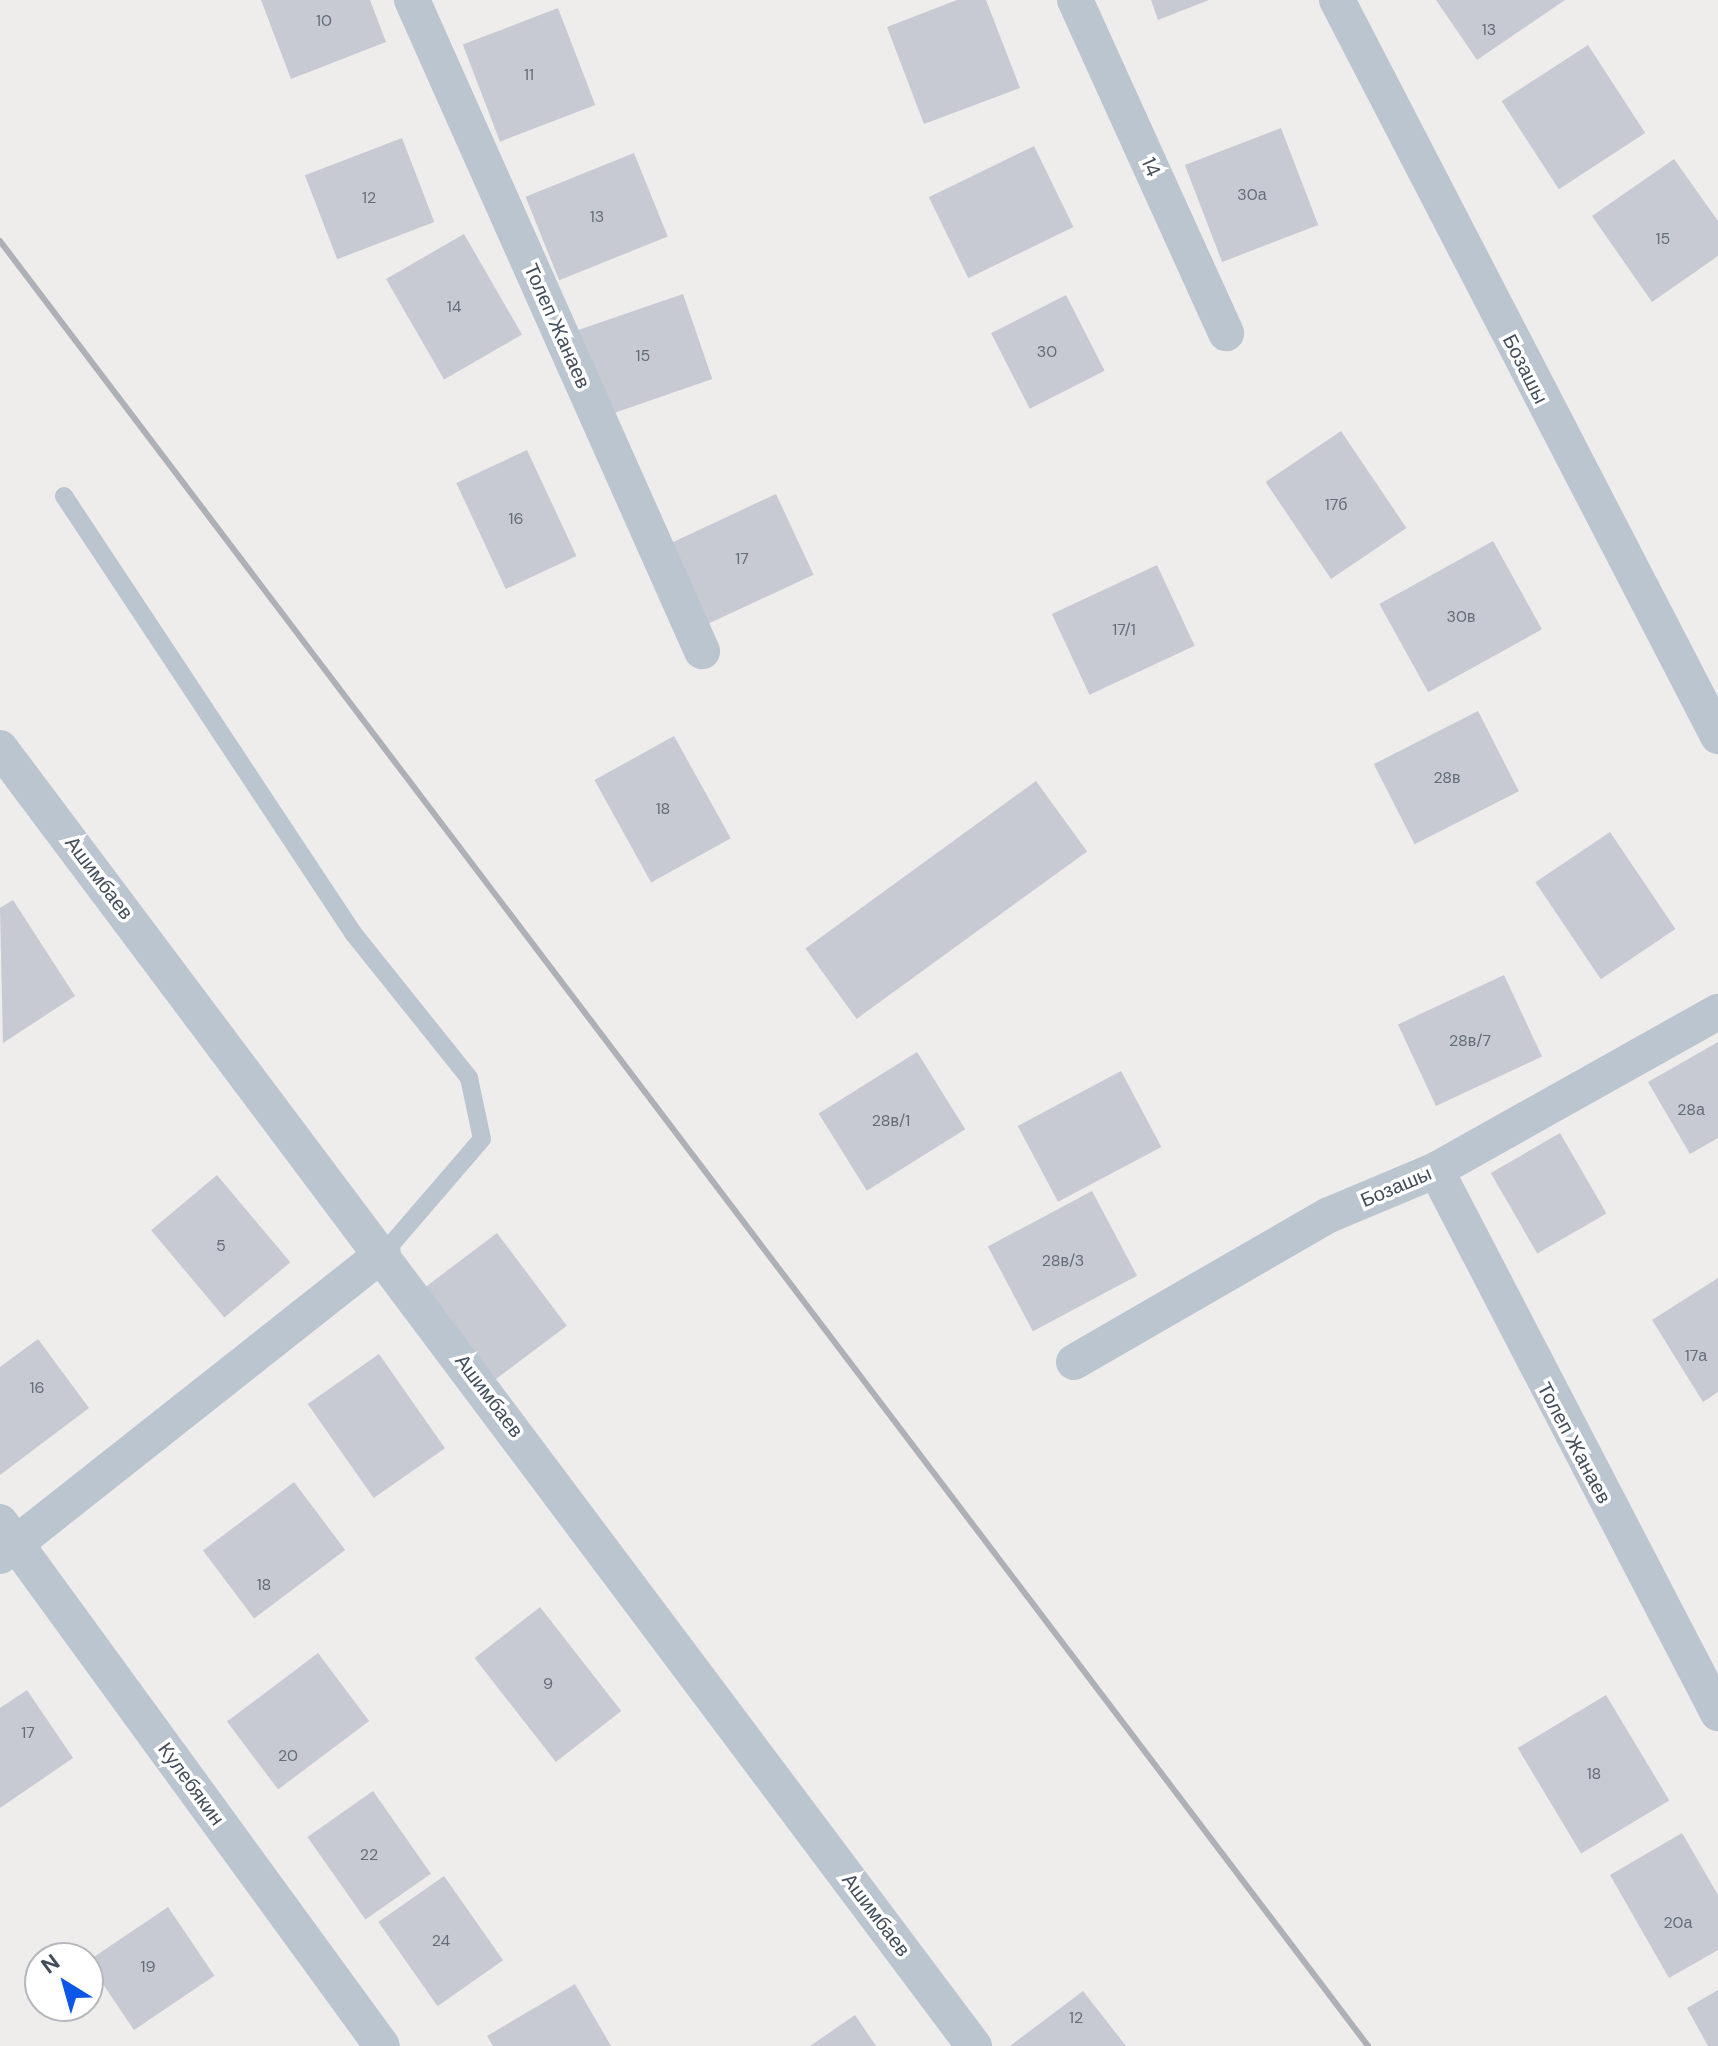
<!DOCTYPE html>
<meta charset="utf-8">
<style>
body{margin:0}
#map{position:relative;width:1718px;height:2046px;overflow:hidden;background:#efecec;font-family:"DM Sans",sans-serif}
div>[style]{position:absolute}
.building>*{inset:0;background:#c7cad2;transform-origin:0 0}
.service>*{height:18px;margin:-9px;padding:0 9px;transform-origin:9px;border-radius:9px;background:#bbc5d0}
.minor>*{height:36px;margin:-18px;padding:0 18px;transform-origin:18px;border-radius:18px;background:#bbc5d0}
.rail>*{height:6px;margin:-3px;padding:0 3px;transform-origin:3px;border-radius:3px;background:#aeb0b7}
span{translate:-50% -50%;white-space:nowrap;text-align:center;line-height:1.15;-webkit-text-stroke:7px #fff;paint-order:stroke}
.number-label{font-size:16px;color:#646c78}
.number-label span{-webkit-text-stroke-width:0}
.street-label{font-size:20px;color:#434d5a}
.north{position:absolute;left:24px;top:1942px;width:80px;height:80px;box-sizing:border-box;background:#fff;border:2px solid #b4b8bd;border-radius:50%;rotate:323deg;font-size:22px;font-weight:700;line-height:32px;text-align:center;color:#434d5a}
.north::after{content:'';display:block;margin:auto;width:28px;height:36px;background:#0d57e7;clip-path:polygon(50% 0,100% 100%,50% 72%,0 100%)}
</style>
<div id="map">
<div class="building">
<div style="clip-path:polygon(261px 0,370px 0,386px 42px,291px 79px)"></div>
<div style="clip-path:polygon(957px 0,986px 0,1020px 88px,924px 124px,887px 27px)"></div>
<div style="clip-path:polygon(1151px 0,1209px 0,1158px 20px)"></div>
<div style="clip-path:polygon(1436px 0,1565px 0,1477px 60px)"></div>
<div style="left:558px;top:8px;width:104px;height:102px;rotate:69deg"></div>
<div style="left:1588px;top:45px;width:105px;height:103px;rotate:57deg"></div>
<div style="left:1281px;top:128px;width:104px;height:103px;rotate:69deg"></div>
<div style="left:402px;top:138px;width:90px;height:104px;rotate:69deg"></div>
<div style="left:1034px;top:146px;width:90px;height:117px;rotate:64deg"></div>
<div style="left:634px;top:153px;width:90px;height:117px;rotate:68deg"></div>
<div style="clip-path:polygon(1674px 159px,1718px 221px,1718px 256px,1652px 302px,1592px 216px)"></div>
<div style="left:464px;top:234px;width:116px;height:90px;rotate:60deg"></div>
<div style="left:683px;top:294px;width:90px;height:117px;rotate:71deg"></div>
<div style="left:1066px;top:295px;width:85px;height:84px;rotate:63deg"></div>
<div style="left:1341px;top:431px;width:117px;height:91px;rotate:56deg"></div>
<div style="left:527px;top:450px;width:117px;height:78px;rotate:65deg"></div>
<div style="left:776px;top:494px;width:89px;height:117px;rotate:65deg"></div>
<div style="left:1493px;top:541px;width:101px;height:130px;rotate:61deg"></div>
<div style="left:1157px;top:565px;width:89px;height:116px;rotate:65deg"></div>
<div style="left:1478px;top:711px;width:90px;height:117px;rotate:63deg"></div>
<div style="left:674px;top:736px;width:117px;height:91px;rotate:61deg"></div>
<div style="left:1036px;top:781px;width:87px;height:285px;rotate:54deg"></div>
<div style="left:1610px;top:832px;width:117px;height:90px;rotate:56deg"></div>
<div style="clip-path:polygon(13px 900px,75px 996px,3px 1043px,0 908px)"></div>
<div style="left:1504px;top:975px;width:90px;height:117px;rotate:65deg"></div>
<div style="clip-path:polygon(1718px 1042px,1718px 1138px,1690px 1154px,1648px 1082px)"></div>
<div style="left:917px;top:1052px;width:91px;height:116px;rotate:58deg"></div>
<div style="left:1121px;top:1071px;width:86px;height:117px;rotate:62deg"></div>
<div style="left:1560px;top:1133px;width:93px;height:80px;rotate:60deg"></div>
<div style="left:217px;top:1175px;width:114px;height:86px;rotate:50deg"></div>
<div style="left:1092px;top:1191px;width:96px;height:118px;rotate:62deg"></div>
<div style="left:497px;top:1233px;width:116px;height:90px;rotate:53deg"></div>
<div style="clip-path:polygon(1718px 1278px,1718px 1392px,1703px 1402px,1652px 1320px)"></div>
<div style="clip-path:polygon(38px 1339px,89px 1408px,0 1475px,0 1367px)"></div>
<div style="left:379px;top:1354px;width:115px;height:87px;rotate:55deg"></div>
<div style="left:294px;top:1482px;width:85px;height:114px;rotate:53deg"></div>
<div style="left:540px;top:1607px;width:132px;height:83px;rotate:52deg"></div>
<div style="left:318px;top:1653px;width:85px;height:114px;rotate:53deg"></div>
<div style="clip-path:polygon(27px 1690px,73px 1758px,0 1808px,0 1708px)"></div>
<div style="left:1606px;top:1695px;width:123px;height:103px;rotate:59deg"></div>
<div style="left:373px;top:1791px;width:101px;height:80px;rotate:55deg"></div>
<div style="clip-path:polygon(1682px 1833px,1718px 1895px,1718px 1950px,1669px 1978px,1610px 1875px)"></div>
<div style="left:444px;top:1876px;width:103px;height:80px;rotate:55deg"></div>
<div style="left:168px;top:1907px;width:83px;height:97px;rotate:56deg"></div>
<div style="clip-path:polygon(575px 1984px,611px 2046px,493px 2046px,487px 2036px)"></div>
<div style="clip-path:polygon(1718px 1990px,1718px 2046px,1708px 2046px,1687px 2008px)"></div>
<div style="clip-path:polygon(1083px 1991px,1126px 2046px,1010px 2046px)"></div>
<div style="clip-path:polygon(855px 2015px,876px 2046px,810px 2046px)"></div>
</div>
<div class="service">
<div style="left:64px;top:496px;width:524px;rotate:56.52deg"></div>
<div style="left:353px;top:933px;width:186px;rotate:51.3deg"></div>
<div style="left:469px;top:1078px;width:62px;rotate:78deg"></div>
<div style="left:482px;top:1139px;width:152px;rotate:130.7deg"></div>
</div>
<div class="minor">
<div style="left:412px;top:0;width:713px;rotate:65.99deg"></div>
<div style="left:1075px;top:0;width:366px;rotate:65.6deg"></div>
<div style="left:1337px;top:0;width:829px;rotate:62.63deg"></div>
<div style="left:0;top:748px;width:1623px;rotate:53.12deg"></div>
<div style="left:1436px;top:1170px;width:612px;rotate:62.56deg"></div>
<div style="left:1074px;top:1362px;width:294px;rotate:-30deg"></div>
<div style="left:1329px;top:1215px;width:116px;rotate:-22.8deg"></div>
<div style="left:1436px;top:1170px;width:323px;rotate:-29.3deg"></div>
<div style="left:0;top:1522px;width:648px;rotate:53.91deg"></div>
<div style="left:0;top:1556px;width:488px;rotate:-38.3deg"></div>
</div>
<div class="rail">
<div style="left:0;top:241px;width:2265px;rotate:52.84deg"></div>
</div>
<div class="number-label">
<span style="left:324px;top:21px">10</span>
<span style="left:1489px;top:30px">13</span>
<span style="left:529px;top:75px">11</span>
<span style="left:1252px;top:195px">30а</span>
<span style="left:369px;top:198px">12</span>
<span style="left:597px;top:217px">13</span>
<span style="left:1663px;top:239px">15</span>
<span style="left:454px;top:307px">14</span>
<span style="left:1047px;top:352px">30</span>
<span style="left:643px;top:356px">15</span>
<span style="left:1336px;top:505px">17б</span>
<span style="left:516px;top:519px">16</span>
<span style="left:742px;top:559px">17</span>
<span style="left:1461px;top:617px">30в</span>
<span style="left:1124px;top:630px">17/1</span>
<span style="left:1447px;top:778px">28в</span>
<span style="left:663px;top:809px">18</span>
<span style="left:1470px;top:1041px">28в/7</span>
<span style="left:1691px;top:1110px">28а</span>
<span style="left:891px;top:1121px">28в/1</span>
<span style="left:221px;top:1246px">5</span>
<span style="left:1063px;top:1261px">28в/3</span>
<span style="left:1696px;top:1356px">17а</span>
<span style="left:37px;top:1388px">16</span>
<span style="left:264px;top:1585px">18</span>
<span style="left:548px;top:1684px">9</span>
<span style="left:28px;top:1733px">17</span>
<span style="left:288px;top:1756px">20</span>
<span style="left:1594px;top:1774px">18</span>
<span style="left:369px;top:1855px">22</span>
<span style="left:1678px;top:1923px">20а</span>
<span style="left:441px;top:1941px">24</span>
<span style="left:148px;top:1967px">19</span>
<span style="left:1076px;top:2018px">12</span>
</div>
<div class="street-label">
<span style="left:1151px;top:167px;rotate:66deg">14</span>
<span style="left:557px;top:326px;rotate:66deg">Толеп Жанаев</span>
<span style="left:1525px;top:369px;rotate:63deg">Бозашы</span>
<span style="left:99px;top:878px;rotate:53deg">Ашимбаев</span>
<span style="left:1396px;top:1187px;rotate:-23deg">Бозашы</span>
<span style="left:489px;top:1396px;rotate:53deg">Ашимбаев</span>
<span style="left:1574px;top:1443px;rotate:62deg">Толеп Жанаев</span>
<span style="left:191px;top:1784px;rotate:54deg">Кулебякин</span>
<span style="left:876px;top:1915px;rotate:53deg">Ашимбаев</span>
</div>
<div class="north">N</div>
</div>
